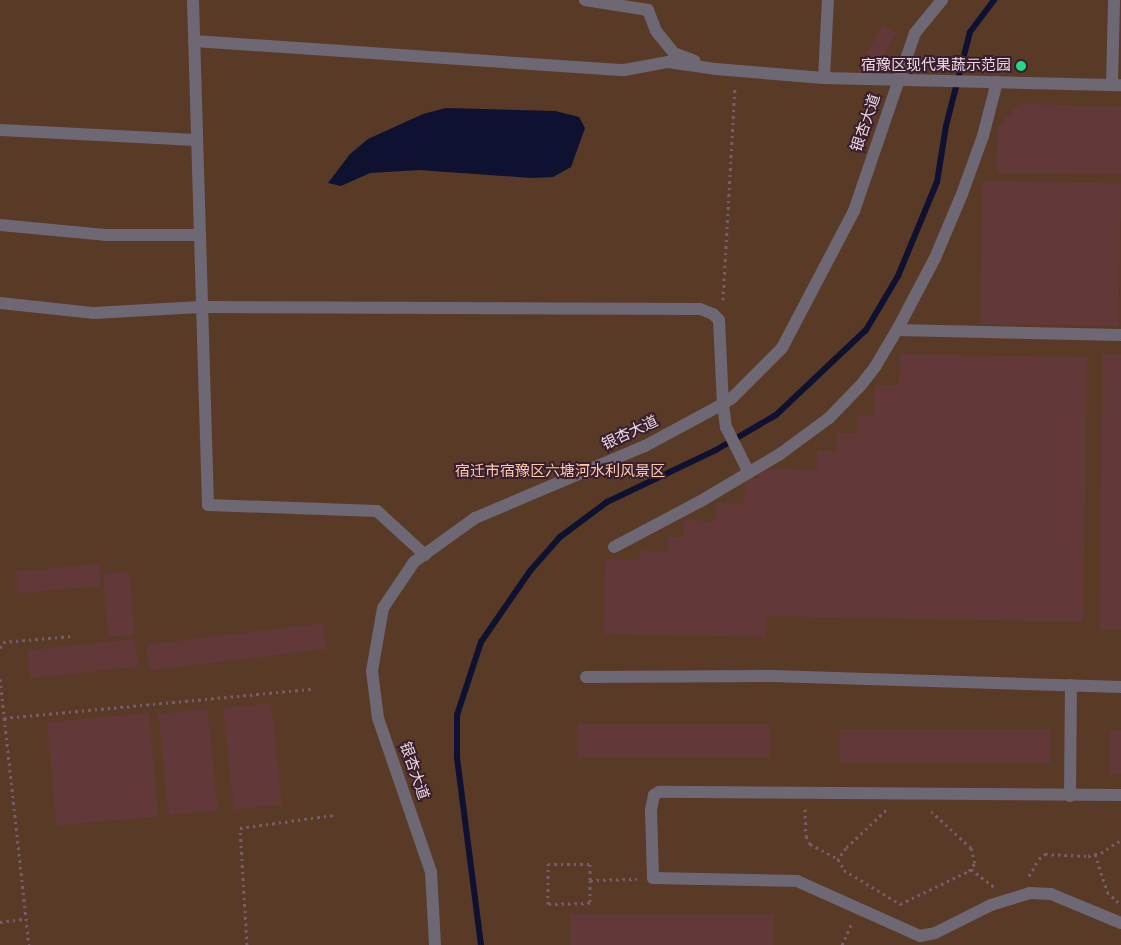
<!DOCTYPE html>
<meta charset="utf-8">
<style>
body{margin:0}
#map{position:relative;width:1121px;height:945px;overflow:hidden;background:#391e2e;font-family:"Nunito Sans","Noto Sans SC",sans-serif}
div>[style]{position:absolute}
.green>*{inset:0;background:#593a26;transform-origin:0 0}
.water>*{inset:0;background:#0e1130}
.stream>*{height:6px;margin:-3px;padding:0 3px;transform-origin:3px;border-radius:3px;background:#0e1130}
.building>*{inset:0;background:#633839;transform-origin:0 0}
.path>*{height:3px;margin-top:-1.5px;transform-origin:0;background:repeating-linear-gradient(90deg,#755e6c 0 2.5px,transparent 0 6.5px)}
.minor>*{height:12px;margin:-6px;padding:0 6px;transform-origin:6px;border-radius:6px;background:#6e6774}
.dots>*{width:14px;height:14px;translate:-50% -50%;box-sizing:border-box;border:2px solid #391e2e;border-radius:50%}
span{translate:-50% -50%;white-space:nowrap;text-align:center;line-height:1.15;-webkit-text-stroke:4px #391e2e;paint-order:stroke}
.poi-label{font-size:15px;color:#eddbe5}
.right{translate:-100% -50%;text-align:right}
.street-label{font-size:15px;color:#eddbe5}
.park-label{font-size:15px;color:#fecbab}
</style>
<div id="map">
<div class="green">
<div style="left:0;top:0;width:1121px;height:945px"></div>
</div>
<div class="water">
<div style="clip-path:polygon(446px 108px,555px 111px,579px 117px,585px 128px,571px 167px,553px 177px,531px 178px,419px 170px,370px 173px,341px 186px,328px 183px,350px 154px,368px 139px,423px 114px)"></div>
</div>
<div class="stream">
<div style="left:481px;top:945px;width:190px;rotate:-97.3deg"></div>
<div style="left:457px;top:757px;width:42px;rotate:-90deg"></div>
<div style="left:457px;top:715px;width:77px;rotate:-71.8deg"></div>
<div style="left:481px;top:642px;width:86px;rotate:-55.4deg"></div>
<div style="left:530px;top:571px;width:45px;rotate:-48.6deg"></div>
<div style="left:560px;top:537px;width:59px;rotate:-36.7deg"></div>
<div style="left:607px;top:502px;width:121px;rotate:-25.5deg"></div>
<div style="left:716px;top:450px;width:69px;rotate:-30.3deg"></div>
<div style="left:776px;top:415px;width:124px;rotate:-43.4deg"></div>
<div style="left:866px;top:330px;width:63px;rotate:-59.3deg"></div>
<div style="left:898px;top:276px;width:102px;rotate:-67.5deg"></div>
<div style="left:937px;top:182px;width:57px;rotate:-80.9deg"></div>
<div style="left:946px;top:126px;width:97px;rotate:-75.7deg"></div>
<div style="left:970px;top:32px;width:40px;rotate:-53deg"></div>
</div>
<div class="building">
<div style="left:883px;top:25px;width:16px;height:33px;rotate:30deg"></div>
<div style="clip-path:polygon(1019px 104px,1121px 106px,1121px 175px,997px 173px,998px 127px)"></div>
<div style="left:983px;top:181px;width:138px;height:143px;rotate:1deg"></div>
<div style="clip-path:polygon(900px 354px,1087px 357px,1083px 622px,766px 616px,766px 637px,604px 634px,606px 559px,639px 560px,640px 551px,667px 552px,668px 537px,684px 537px,684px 520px,715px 521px,716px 503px,744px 504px,745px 478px,759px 479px,760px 469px,817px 470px,817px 451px,837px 451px,837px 433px,858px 433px,858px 416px,874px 416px,875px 385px,899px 385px)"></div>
<div style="clip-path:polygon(1103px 354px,1121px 354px,1121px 630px,1100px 630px)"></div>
<div style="left:99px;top:564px;width:22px;height:83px;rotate:85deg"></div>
<div style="left:129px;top:572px;width:63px;height:26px;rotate:85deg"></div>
<div style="left:323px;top:623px;width:26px;height:178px;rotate:83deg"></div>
<div style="left:135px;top:639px;width:28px;height:108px;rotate:84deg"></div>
<div style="left:271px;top:703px;width:102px;height:48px;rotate:84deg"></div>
<div style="left:207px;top:709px;width:102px;height:49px;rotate:84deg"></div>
<div style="left:149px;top:713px;width:104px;height:102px;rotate:85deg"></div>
<div style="left:578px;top:724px;width:191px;height:33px"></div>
<div style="left:840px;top:729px;width:210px;height:34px"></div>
<div style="left:1110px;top:731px;width:11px;height:43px"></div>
<div style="left:571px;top:914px;width:202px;height:31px"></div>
</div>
<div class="path">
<div style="left:723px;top:300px;width:213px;rotate:-86.8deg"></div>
<div style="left:0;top:648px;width:7px;rotate:-63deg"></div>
<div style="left:3px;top:642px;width:69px;rotate:-5deg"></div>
<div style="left:0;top:679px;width:268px;rotate:83.8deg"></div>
<div style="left:4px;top:718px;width:308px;rotate:-5.4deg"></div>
<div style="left:805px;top:809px;width:27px;rotate:88deg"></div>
<div style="left:806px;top:836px;width:9px;rotate:63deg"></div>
<div style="left:810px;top:844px;width:32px;rotate:28deg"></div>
<div style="left:886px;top:810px;width:55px;rotate:136.5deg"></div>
<div style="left:846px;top:848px;width:14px;rotate:126deg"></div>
<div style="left:838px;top:859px;width:13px;rotate:61deg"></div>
<div style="left:844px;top:870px;width:66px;rotate:31.3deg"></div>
<div style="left:900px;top:904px;width:76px;rotate:-25.6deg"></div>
<div style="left:969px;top:871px;width:10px;rotate:-53deg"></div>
<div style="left:975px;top:863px;width:16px;rotate:-105deg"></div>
<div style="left:971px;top:848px;width:54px;rotate:-137.2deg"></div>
<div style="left:1095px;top:854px;width:40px;rotate:72deg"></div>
<div style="left:1107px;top:892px;width:15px;rotate:42deg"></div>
<div style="left:971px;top:869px;width:29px;rotate:38deg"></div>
<div style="left:1029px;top:876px;width:20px;rotate:-60deg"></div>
<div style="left:1039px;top:859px;width:8px;rotate:-40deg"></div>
<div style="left:1045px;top:854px;width:43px;rotate:2.7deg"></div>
<div style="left:1088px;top:856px;width:13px;rotate:-13deg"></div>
<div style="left:1101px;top:853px;width:24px;rotate:-33deg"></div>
<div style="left:590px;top:880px;width:23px;rotate:90deg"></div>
<div style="left:590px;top:903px;width:42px;rotate:178.6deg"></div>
<div style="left:548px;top:904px;width:40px;rotate:-90deg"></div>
<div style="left:548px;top:864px;width:42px"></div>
<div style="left:590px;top:864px;width:16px;rotate:90deg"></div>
<div style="left:590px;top:880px;width:47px;rotate:-1.2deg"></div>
<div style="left:0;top:922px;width:26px;rotate:-7deg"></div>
<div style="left:247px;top:945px;width:117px;rotate:-93.4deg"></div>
<div style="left:240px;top:828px;width:95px;rotate:-7.9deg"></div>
<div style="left:842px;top:945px;width:24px;rotate:-66deg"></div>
</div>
<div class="minor">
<div style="left:193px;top:0;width:505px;rotate:88.3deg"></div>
<div style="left:208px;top:505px;width:169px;rotate:2deg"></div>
<div style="left:377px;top:511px;width:65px;rotate:42.5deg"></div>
<div style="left:585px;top:0;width:64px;rotate:9deg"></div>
<div style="left:648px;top:10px;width:22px;rotate:69deg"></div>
<div style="left:656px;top:31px;width:28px;rotate:51deg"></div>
<div style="left:674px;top:53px;width:22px;rotate:21deg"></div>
<div style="left:194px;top:41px;width:431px;rotate:3.9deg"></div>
<div style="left:624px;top:70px;width:45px;rotate:-10.3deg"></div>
<div style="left:668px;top:62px;width:49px;rotate:8.3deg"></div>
<div style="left:716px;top:69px;width:108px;rotate:4.8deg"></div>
<div style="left:824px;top:78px;width:297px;rotate:1.4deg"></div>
<div style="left:824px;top:78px;width:78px;rotate:-87.1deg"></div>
<div style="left:1112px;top:84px;width:84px;rotate:-88.6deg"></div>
<div style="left:0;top:130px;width:196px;rotate:2.9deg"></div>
<div style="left:0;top:225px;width:105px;rotate:5.4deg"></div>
<div style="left:105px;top:235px;width:94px"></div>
<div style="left:0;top:303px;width:95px;rotate:6.1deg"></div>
<div style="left:94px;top:313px;width:106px;rotate:-3.2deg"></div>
<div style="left:200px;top:307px;width:500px;rotate:0.23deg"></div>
<div style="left:700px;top:309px;width:14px;rotate:21deg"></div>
<div style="left:713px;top:314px;width:8px;rotate:45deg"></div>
<div style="left:719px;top:320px;width:84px;rotate:87.3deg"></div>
<div style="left:723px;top:404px;width:23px;rotate:83deg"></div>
<div style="left:726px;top:427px;width:51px;rotate:63.4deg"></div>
<div style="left:897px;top:330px;width:224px;rotate:1.3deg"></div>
<div style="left:614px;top:547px;width:98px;rotate:-27.9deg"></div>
<div style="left:701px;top:501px;width:92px;rotate:-30.7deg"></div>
<div style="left:780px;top:454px;width:61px;rotate:-36.3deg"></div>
<div style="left:829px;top:418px;width:46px;rotate:-45.9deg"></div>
<div style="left:861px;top:385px;width:23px;rotate:-52deg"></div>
<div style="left:875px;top:367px;width:43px;rotate:-59.3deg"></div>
<div style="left:897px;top:330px;width:81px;rotate:-62.2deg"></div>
<div style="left:935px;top:258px;width:69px;rotate:-67.1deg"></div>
<div style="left:962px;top:194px;width:62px;rotate:-70.1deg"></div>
<div style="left:983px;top:136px;width:56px;rotate:-75.5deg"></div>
<div style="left:586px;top:677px;width:186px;rotate:-0.3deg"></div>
<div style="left:772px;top:676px;width:349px;rotate:1.8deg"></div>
<div style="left:1121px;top:795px;width:462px;rotate:-179.6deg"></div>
<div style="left:659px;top:792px;width:6px;rotate:149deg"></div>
<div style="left:654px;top:795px;width:15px;rotate:101deg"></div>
<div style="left:651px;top:810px;width:68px;rotate:88.3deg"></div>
<div style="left:653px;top:878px;width:144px;rotate:1.2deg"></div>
<div style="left:797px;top:881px;width:135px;rotate:24.1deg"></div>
<div style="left:920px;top:936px;width:15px;rotate:-11deg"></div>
<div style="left:935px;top:933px;width:63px;rotate:-26.6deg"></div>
<div style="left:991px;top:905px;width:41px;rotate:-17.1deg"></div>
<div style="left:1030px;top:893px;width:21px;rotate:3deg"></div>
<div style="left:1051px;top:894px;width:76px;rotate:22.5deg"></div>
<div style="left:1070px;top:796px;width:111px;rotate:-89.5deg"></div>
<div style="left:435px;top:945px;width:73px;rotate:-93.1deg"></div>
<div style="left:431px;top:872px;width:163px;rotate:-109deg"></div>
<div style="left:378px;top:718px;width:47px;rotate:-97.3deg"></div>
<div style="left:372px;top:671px;width:64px;rotate:-80.1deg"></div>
<div style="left:383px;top:608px;width:55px;rotate:-56deg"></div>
<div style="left:414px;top:562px;width:75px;rotate:-35.8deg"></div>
<div style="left:475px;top:518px;width:185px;rotate:-23deg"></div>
<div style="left:645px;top:446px;width:89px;rotate:-28.3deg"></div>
<div style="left:723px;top:404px;width:11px;rotate:-34deg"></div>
<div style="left:732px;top:398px;width:71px;rotate:-45deg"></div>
<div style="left:782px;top:348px;width:155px;rotate:-62.3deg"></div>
<div style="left:854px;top:211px;width:188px;rotate:-71.1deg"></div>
<div style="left:915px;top:33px;width:43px;rotate:-50.7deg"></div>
</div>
<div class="dots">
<div style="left:1021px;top:66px;background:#23d886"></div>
</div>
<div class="poi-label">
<span class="right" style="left:1011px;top:66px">宿豫区现代果蔬示范园</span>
</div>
<div class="street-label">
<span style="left:866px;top:123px;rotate:-71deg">银杏大道</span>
<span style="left:630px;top:433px;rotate:-25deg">银杏大道</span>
<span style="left:414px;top:771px;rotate:71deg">银杏大道</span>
</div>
<div class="park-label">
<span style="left:560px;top:472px">宿迁市宿豫区六塘河水利风景区</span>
</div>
</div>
